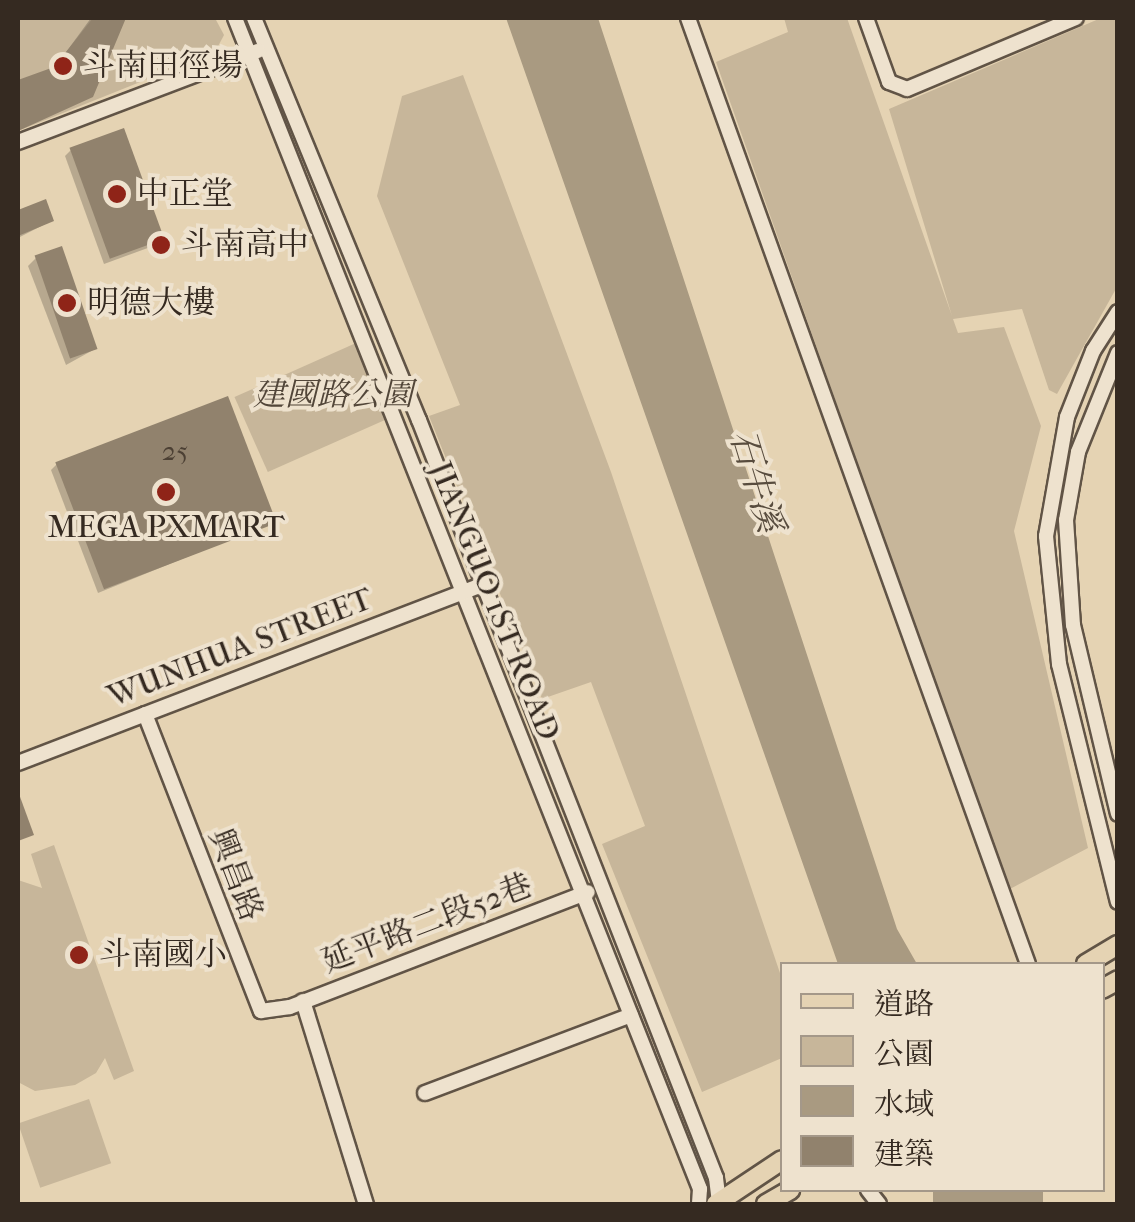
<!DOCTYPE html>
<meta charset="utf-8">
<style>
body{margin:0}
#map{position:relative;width:1135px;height:1222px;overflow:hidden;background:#e5d3b3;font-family:"IM FELL French Canon","Noto Serif TC",serif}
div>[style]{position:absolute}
.green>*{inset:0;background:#c7b69a;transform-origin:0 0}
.water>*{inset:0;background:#a99a81;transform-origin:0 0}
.shadow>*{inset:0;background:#0003}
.building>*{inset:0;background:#91826d;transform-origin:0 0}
.roads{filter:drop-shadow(2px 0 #615446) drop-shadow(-2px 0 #615446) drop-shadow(0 2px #615446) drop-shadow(0 -2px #615446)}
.minor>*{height:14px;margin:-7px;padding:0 7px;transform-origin:7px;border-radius:7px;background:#eee2ce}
.major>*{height:18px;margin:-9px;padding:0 9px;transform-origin:9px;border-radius:9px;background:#e5d3b3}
.dots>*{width:28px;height:28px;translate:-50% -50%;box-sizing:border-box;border:5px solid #eee2ce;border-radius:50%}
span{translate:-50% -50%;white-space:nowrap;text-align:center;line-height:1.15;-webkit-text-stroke:8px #eee2ce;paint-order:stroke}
.number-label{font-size:28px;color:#4c4034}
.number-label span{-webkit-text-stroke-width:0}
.poi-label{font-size:32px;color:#352a21}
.left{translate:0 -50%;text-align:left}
.park-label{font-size:32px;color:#524639;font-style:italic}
.street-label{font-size:32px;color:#352a21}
.water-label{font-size:35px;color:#584c3e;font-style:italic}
.frame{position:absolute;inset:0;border:20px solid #352a21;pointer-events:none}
.legend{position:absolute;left:780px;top:962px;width:325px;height:230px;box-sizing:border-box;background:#eee2ce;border:2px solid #a49889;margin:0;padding:12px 18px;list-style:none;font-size:30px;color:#352a21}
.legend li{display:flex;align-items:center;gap:20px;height:50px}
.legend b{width:50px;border:2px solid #a49889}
</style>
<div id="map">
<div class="green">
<div style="clip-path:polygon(18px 18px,215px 18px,224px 35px,215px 52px,18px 131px)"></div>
<div style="clip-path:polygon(784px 18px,847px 18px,952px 316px,889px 109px,1101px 18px,1117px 18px,1117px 287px,1057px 394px,1049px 390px,1022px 309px,953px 319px,958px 333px,1004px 327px,1041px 426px,1014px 531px,1088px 848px,1008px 890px,716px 62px,788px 32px)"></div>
<div style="clip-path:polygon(463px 75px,611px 472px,782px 979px,782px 1058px,702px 1092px,602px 844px,645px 826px,591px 682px,542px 699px,429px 416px,460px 405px,377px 196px,402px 96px)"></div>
<div style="left:356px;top:343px;width:82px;height:133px;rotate:66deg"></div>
<div style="clip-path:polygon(54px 845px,134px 1071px,114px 1080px,105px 1058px,96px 1073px,75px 1085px,35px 1091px,18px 1082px,18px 880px,42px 888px,31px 854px)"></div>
<div style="left:89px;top:1099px;width:68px;height:75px;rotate:71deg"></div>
</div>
<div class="water">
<div style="clip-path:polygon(506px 18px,598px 18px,897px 929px,917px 964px,838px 964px)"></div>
<div style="left:933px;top:1190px;width:110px;height:15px"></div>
</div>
<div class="shadow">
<div style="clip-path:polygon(91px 18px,123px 18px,91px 96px,18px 130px,18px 84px,53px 70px)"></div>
<div style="clip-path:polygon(71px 150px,162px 238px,156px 245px,104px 264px,65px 156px)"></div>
<div style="clip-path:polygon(45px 202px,51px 221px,18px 238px,18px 212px)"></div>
<div style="clip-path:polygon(36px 258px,95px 349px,66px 365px,28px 266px)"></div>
<div style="clip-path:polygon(57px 464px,273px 522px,98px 593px,51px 470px)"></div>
</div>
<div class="building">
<div style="clip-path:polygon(93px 18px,126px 18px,93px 97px,18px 131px,18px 80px,54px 67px)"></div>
<div style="left:124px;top:128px;width:118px;height:58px;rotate:70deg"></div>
<div style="clip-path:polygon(46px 199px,54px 221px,18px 236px,18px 210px)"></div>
<div style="left:62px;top:246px;width:109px;height:29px;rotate:71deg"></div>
<div style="left:228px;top:396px;width:136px;height:185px;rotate:69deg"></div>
<div style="clip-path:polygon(19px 794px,34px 835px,18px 841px,18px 795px)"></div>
</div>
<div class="roads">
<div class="minor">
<div style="left:235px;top:18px;width:1260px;rotate:68.34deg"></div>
<div style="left:700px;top:1189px;width:15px;rotate:94deg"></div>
<div style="left:254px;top:18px;width:435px;rotate:67.7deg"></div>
<div style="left:419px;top:420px;width:814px;rotate:68.6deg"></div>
<div style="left:716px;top:1178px;width:26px;rotate:83deg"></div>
<div style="left:688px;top:18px;width:1005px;rotate:70.23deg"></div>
<div style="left:866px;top:18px;width:68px;rotate:70.2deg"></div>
<div style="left:889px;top:82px;width:19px;rotate:21deg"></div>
<div style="left:907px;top:89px;width:183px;rotate:-22.8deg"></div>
<div style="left:18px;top:142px;width:257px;rotate:-20.8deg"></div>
<div style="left:1118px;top:312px;width:46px;rotate:122.7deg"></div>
<div style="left:1093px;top:351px;width:71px;rotate:111.5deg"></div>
<div style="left:1067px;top:417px;width:121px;rotate:100deg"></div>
<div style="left:1046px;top:536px;width:129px;rotate:84.2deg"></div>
<div style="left:1059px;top:664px;width:245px;rotate:76.1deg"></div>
<div style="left:1118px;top:353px;width:107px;rotate:112deg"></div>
<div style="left:1078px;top:452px;width:69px;rotate:100deg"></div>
<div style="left:1066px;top:520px;width:105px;rotate:86.2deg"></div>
<div style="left:1073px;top:625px;width:194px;rotate:76.6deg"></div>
<div style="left:145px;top:714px;width:319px;rotate:68.7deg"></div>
<div style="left:261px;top:1011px;width:29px;rotate:-8deg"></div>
<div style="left:290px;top:1007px;width:319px;rotate:-21.1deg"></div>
<div style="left:18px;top:763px;width:497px;rotate:-21deg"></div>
<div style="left:303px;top:1001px;width:213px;rotate:72.8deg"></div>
<div style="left:425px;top:1093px;width:220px;rotate:-20.7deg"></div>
<div style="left:868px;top:1190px;width:18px;rotate:52deg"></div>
</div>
<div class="major">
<div style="left:1086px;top:964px;width:37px;rotate:-31deg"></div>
<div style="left:1102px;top:989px;width:18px;rotate:-29deg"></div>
<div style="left:716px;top:1204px;width:79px;rotate:-33.7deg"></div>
<div style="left:766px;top:1204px;width:28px;rotate:-30deg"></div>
</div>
</div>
<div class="dots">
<div style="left:63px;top:66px;background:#8f2418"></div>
<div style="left:117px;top:194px;background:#8f2418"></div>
<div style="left:161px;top:245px;background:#8f2418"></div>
<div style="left:67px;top:303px;background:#8f2418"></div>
<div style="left:166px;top:492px;background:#8f2418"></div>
<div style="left:79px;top:955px;background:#8f2418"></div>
</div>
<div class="number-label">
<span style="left:175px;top:451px">25</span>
</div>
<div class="poi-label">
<span class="left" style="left:83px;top:66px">斗南田徑場</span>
<span class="left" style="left:137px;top:194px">中正堂</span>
<span class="left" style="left:181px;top:245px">斗南高中</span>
<span class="left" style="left:87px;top:303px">明德大樓</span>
<span style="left:166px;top:527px">MEGA PXMART</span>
<span class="left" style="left:99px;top:955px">斗南國小</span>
</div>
<div class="park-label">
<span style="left:333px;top:395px">建國路公園</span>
</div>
<div class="street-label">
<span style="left:494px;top:601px;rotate:68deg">JIANGUO 1ST ROAD</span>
<span style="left:240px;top:648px;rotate:-21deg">WUNHUA STREET</span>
<span style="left:235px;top:875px;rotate:69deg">興昌路</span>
<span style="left:427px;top:924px;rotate:-21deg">延平路二段52巷</span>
</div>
<div class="water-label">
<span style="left:756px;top:481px;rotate:73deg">石牛溪</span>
</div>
<div class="frame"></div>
<ul class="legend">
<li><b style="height:12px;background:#e5d3b3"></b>道路</li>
<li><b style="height:28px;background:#c7b69a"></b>公園</li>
<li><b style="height:28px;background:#a99a81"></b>水域</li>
<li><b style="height:28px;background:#91826d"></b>建築</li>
</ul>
</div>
